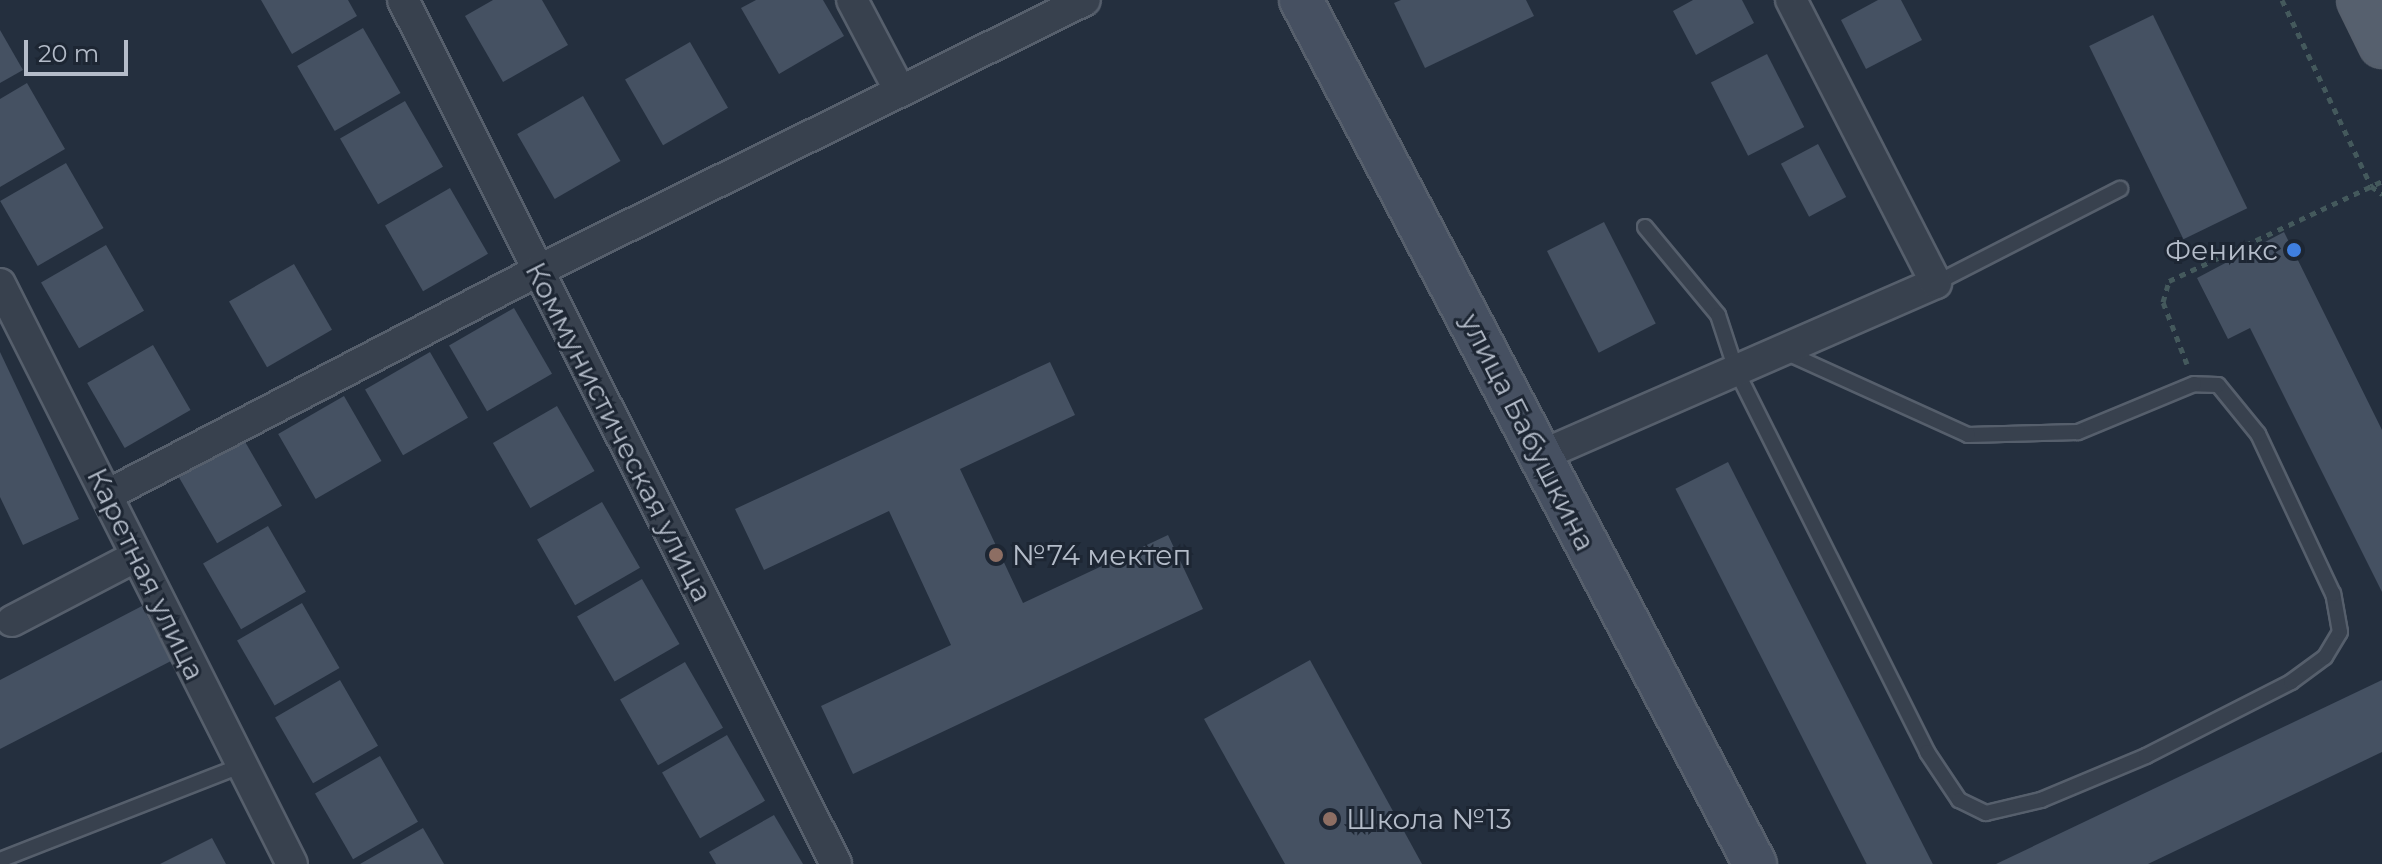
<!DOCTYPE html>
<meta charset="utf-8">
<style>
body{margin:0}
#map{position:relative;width:2382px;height:864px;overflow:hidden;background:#242f3e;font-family:Montserrat,sans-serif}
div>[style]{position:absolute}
.building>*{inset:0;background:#455162;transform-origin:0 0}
.path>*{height:5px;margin-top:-2.5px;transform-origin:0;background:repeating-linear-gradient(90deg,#44595c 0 6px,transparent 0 12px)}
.roads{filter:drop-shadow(2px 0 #565f6c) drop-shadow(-2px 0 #565f6c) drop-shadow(0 2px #565f6c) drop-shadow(0 -2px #565f6c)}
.lane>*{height:14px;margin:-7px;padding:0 7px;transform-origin:7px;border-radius:7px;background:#38414e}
.street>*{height:30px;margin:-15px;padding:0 15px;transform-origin:15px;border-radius:15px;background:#38414e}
.secondary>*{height:42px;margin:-21px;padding:0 21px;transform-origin:21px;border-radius:21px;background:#465061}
.primary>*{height:44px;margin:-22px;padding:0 22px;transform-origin:22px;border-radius:22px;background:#56606e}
.dots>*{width:22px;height:22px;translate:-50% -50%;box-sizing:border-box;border:4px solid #1d2633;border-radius:50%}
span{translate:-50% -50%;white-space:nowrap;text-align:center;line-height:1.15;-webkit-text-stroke:6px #1d2633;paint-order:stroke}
.poi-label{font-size:28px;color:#b4bcc9}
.right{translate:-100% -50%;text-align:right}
.left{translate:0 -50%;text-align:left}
.street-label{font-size:28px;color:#b4bcc9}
.scale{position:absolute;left:24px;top:40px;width:104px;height:36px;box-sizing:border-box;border:4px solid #b4bcc9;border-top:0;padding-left:10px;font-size:24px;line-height:28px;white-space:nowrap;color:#b4bcc9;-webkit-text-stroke:6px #1d2633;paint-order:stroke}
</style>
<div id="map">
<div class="building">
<div style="clip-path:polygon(261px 0,348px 0,357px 16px,292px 54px)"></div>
<div style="clip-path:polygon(493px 0,542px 0,568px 45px,503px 82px,465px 16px)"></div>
<div style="clip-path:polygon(756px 0,823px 0,844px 36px,779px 74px,741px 8px)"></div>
<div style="clip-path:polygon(1401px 0,1526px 0,1534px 16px,1425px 68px,1394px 3px)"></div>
<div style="clip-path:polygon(1693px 0,1742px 0,1754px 23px,1696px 55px,1673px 11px)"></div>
<div style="clip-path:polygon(1878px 0,1901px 0,1922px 40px,1866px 69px,1841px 20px)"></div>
<div style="left:2153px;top:15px;width:215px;height:71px;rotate:64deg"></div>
<div style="left:363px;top:28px;width:75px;height:76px;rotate:60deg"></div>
<div style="clip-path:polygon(0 30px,23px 70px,0 83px)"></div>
<div style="left:690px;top:42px;width:76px;height:75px;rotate:60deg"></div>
<div style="left:1767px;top:54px;width:82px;height:63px;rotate:63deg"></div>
<div style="clip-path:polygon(27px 83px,65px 149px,0 187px,0 99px)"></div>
<div style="left:583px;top:96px;width:75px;height:76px;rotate:60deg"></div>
<div style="left:405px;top:101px;width:76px;height:75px;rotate:60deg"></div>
<div style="left:1818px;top:144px;width:60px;height:42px;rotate:62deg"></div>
<div style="left:66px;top:163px;width:75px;height:76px;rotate:60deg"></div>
<div style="left:450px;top:188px;width:76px;height:75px;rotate:60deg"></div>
<div style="left:1604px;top:222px;width:114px;height:64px;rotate:63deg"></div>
<div style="clip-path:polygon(2284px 232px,2382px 430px,2382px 592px,2250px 328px,2228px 339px,2197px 278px)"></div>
<div style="left:106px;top:245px;width:76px;height:75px;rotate:60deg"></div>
<div style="left:294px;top:264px;width:76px;height:75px;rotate:60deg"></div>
<div style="left:514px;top:308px;width:76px;height:75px;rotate:60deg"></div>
<div style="left:153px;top:345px;width:75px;height:76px;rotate:60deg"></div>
<div style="clip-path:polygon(0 352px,79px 519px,23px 545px,0 497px)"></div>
<div style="left:430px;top:352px;width:76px;height:75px;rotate:60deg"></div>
<div style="clip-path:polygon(1050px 362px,1075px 415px,960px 469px,1023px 603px,1168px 535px,1203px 609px,853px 774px,821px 706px,951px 645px,889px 511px,764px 570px,735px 509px)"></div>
<div style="left:344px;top:396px;width:75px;height:76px;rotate:60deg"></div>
<div style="left:557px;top:406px;width:75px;height:74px;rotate:60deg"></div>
<div style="left:244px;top:440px;width:76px;height:75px;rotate:60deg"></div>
<div style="left:1728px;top:462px;width:452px;height:59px;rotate:63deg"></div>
<div style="left:602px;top:502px;width:76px;height:75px;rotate:60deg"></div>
<div style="left:268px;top:526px;width:76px;height:75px;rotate:60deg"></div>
<div style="left:642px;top:579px;width:75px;height:75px;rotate:60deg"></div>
<div style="left:302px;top:603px;width:75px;height:75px;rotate:60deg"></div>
<div style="clip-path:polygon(142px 606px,171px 661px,0 749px,0 680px)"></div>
<div style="clip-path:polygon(1310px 660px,1422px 864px,1285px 864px,1204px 719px)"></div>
<div style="left:685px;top:662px;width:76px;height:75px;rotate:60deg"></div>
<div style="left:340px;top:680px;width:76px;height:75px;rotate:60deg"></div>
<div style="clip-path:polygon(2382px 680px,2382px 752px,2148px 864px,1996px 864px)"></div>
<div style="left:727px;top:735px;width:76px;height:75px;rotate:60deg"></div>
<div style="left:380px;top:756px;width:76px;height:75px;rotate:60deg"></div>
<div style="clip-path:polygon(774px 815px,803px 864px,716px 864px,709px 852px)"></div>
<div style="clip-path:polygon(423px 828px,444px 864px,360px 864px)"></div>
<div style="clip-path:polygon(212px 838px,226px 864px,160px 864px)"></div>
</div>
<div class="path">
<div style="left:2282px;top:0;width:206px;rotate:64.4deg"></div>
<div style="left:2371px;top:186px;width:14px;rotate:36deg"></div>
<div style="left:2187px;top:364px;width:66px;rotate:-111.2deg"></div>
<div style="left:2163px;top:302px;width:22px;rotate:-74deg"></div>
<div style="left:2169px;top:281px;width:235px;rotate:-25.1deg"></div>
</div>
<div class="roads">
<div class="lane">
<div style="left:1645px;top:227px;width:114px;rotate:50.3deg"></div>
<div style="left:1718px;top:315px;width:58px;rotate:71.9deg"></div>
<div style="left:1736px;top:370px;width:427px;rotate:63.4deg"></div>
<div style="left:1927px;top:752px;width:58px;rotate:56.3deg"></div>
<div style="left:1959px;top:800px;width:30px;rotate:26deg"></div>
<div style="left:1986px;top:813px;width:57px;rotate:-13.3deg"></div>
<div style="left:2041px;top:800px;width:114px;rotate:-22.7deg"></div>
<div style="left:2146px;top:756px;width:163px;rotate:-27deg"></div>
<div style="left:2291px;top:682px;width:42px;rotate:-36.3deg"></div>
<div style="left:2325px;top:657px;width:29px;rotate:-59deg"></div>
<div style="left:2340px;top:632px;width:39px;rotate:-100deg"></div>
<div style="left:2333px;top:594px;width:177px;rotate:-115.1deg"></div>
<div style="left:2258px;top:434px;width:63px;rotate:-129.2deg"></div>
<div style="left:2218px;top:385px;width:24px;rotate:-178deg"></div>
<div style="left:2194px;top:384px;width:126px;rotate:157.5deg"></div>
<div style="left:2078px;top:432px;width:110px;rotate:178.4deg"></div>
<div style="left:1968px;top:435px;width:203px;rotate:-155.6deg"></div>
<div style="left:1936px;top:283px;width:207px;rotate:-27.1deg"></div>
<div style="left:0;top:860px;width:258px;rotate:-21.4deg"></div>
</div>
<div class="street">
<div style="left:403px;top:0;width:966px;rotate:63.38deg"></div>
<div style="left:852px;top:0;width:103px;rotate:62.2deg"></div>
<div style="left:0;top:284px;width:649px;rotate:63.28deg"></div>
<div style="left:1540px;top:456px;width:432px;rotate:-23.6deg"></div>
<div style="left:1936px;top:283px;width:318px;rotate:-117.1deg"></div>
<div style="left:109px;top:494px;width:483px;rotate:-27.5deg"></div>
<div style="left:537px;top:271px;width:611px;rotate:-26.31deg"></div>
<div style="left:12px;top:621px;width:139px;rotate:-27.5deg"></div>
</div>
<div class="secondary">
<div style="left:1301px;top:0;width:976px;rotate:62.28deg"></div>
</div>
<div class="primary">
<div style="left:2360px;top:0;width:50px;rotate:63.9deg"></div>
</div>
</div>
<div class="dots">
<div style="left:2294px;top:250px;background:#3f7fe0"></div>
<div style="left:996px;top:555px;background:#8d6e63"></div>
<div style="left:1330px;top:819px;background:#8d6e63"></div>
</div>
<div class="poi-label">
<span class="right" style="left:2278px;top:250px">Феникс</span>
<span class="left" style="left:1012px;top:555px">№74 мектеп</span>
<span class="left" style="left:1346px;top:819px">Школа №13</span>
</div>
<div class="street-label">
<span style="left:619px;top:432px;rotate:63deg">Коммунистическая улица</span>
<span style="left:1528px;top:432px;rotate:63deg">улица Бабушкина</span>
<span style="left:146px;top:574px;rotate:64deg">Каретная улица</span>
</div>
<div class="scale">20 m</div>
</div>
